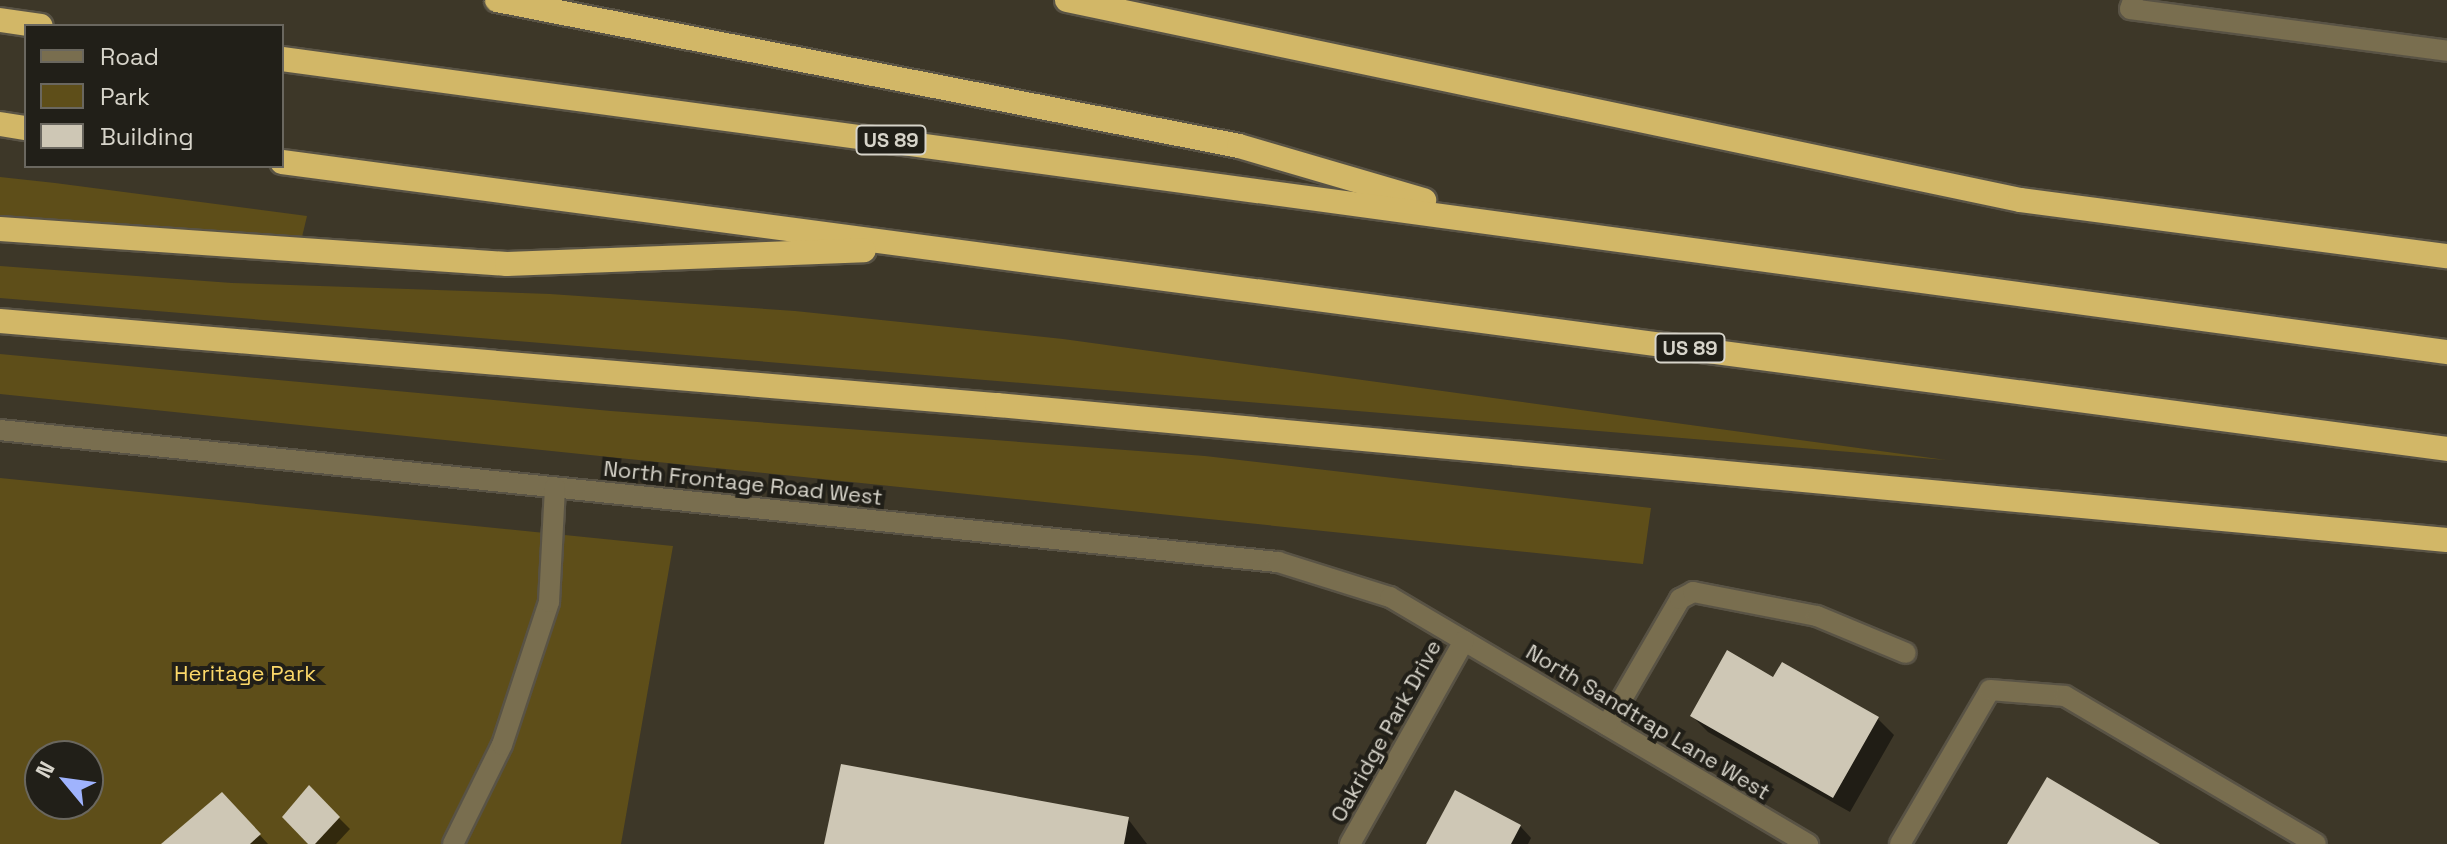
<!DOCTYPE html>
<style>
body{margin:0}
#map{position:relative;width:2447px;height:844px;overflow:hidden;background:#3d3728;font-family:"Space Grotesk",sans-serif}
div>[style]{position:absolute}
.green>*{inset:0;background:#5e4e19}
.shadow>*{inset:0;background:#0007}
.building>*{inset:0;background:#cec7b5}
.roads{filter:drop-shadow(2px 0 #595345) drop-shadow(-2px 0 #595345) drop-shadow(0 2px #595345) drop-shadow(0 -2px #595345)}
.minor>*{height:20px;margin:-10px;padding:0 10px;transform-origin:10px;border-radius:10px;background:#796e4f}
.highway>*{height:24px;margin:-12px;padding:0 12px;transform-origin:12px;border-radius:12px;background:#d2b767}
span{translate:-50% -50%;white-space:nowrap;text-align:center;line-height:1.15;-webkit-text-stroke:8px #211f18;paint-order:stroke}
.shield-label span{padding:2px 6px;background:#211f18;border:2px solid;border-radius:6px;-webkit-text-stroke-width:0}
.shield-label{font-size:20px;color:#d7d4ca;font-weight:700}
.street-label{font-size:22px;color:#d7d4ca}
.park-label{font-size:22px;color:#fbd869}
.legend{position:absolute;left:24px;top:24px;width:260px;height:144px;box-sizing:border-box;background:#211f18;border:2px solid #6a675f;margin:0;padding:10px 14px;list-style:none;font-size:24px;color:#d7d4ca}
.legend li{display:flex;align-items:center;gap:16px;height:40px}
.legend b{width:40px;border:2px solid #6a675f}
.north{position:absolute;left:24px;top:740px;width:80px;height:80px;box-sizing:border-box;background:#211f18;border:2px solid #6a675f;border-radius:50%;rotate:299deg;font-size:22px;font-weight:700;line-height:32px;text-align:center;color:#d7d4ca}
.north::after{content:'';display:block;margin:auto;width:28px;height:36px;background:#9fb3fd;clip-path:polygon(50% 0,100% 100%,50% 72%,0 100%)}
</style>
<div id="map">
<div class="green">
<div style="clip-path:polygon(0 177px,55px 183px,307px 216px,302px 237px,0 215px)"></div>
<div style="clip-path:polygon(0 266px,232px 283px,550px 294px,795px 311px,1063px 339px,1946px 460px,0 298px)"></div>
<div style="clip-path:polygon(0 354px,611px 411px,1205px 456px,1651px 508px,1643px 564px,0 394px)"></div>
<div style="clip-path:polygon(evenodd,0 478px,673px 546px,621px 844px,0 844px,0 478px,40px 756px,88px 756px,88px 804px,40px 804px,40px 756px)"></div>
</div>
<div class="shadow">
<div style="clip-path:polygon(1783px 665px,1878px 719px,1894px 735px,1850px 812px,1708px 732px,1692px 716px,1774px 679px)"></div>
<div style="clip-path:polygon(309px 788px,350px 829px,336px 844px,311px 844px)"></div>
<div style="clip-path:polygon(233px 806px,268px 844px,164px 844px)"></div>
<div style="clip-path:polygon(1128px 819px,1147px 844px,826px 844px)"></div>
<div style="clip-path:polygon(1520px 826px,1531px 838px,1528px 844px,1428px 844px)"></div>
</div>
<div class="building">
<div style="clip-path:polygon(1727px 650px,1773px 677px,1782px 662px,1879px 717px,1833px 798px,1690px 716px)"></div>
<div style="clip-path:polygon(841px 764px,1129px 817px,1124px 844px,824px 844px)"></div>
<div style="clip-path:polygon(2047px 777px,2160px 844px,2007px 844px)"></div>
<div style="clip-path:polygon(309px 785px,340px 817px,315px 844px,308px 844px,282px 817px)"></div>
<div style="clip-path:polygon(1455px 790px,1521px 825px,1511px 844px,1426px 844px)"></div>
<div style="clip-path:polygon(222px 792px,261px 834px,250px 844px,161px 844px)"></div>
</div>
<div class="roads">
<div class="minor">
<div style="left:2133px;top:0;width:9px;rotate:108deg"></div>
<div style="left:2130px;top:9px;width:320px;rotate:7.5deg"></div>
<div style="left:0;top:430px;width:1285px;rotate:5.9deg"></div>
<div style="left:1278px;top:562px;width:117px;rotate:17.4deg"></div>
<div style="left:1390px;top:597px;width:486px;rotate:30.6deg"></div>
<div style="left:1607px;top:725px;width:146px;rotate:-59.9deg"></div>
<div style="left:1680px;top:599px;width:15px;rotate:-28deg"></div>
<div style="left:1693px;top:592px;width:126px;rotate:11deg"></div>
<div style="left:1817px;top:616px;width:96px;rotate:22.6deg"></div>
<div style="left:453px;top:844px;width:110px;rotate:-63.7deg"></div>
<div style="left:502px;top:745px;width:151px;rotate:-71.8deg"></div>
<div style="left:549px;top:602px;width:115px;rotate:-87deg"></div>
<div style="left:1350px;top:844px;width:233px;rotate:-60.7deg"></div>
<div style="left:1900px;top:844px;width:178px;rotate:-59.7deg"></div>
<div style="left:1990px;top:690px;width:75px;rotate:4.6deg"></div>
<div style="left:2065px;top:696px;width:291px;rotate:30.5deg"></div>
</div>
<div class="highway">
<div style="left:497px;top:0;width:756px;rotate:11.13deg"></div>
<div style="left:1239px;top:146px;width:193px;rotate:16.3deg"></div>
<div style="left:1067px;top:0;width:974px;rotate:11.85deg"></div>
<div style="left:2020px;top:200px;width:431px;rotate:7.5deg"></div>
<div style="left:0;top:20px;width:41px;rotate:8.3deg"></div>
<div style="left:282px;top:59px;width:2185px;rotate:7.71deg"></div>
<div style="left:0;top:124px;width:26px;rotate:9deg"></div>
<div style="left:282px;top:162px;width:2184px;rotate:7.55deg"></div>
<div style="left:0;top:229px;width:508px;rotate:3.95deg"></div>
<div style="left:507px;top:264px;width:357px;rotate:-2.2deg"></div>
<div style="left:0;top:321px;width:1001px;rotate:4.82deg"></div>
<div style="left:997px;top:405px;width:1456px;rotate:5.32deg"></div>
</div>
</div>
<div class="shield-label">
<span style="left:891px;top:140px">US 89</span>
<span style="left:1690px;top:348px">US 89</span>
</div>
<div class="street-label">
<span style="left:743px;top:483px;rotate:6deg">North Frontage Road West</span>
<span style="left:1648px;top:722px;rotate:31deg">North Sandtrap Lane West</span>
<span style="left:1386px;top:731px;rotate:-61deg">Oakridge Park Drive</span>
</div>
<div class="park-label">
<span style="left:245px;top:674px">Heritage Park</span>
</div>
<ul class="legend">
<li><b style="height:10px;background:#796e4f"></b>Road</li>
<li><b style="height:22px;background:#5e4e19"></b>Park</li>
<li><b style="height:22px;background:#cec7b5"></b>Building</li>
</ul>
<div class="north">N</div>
</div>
